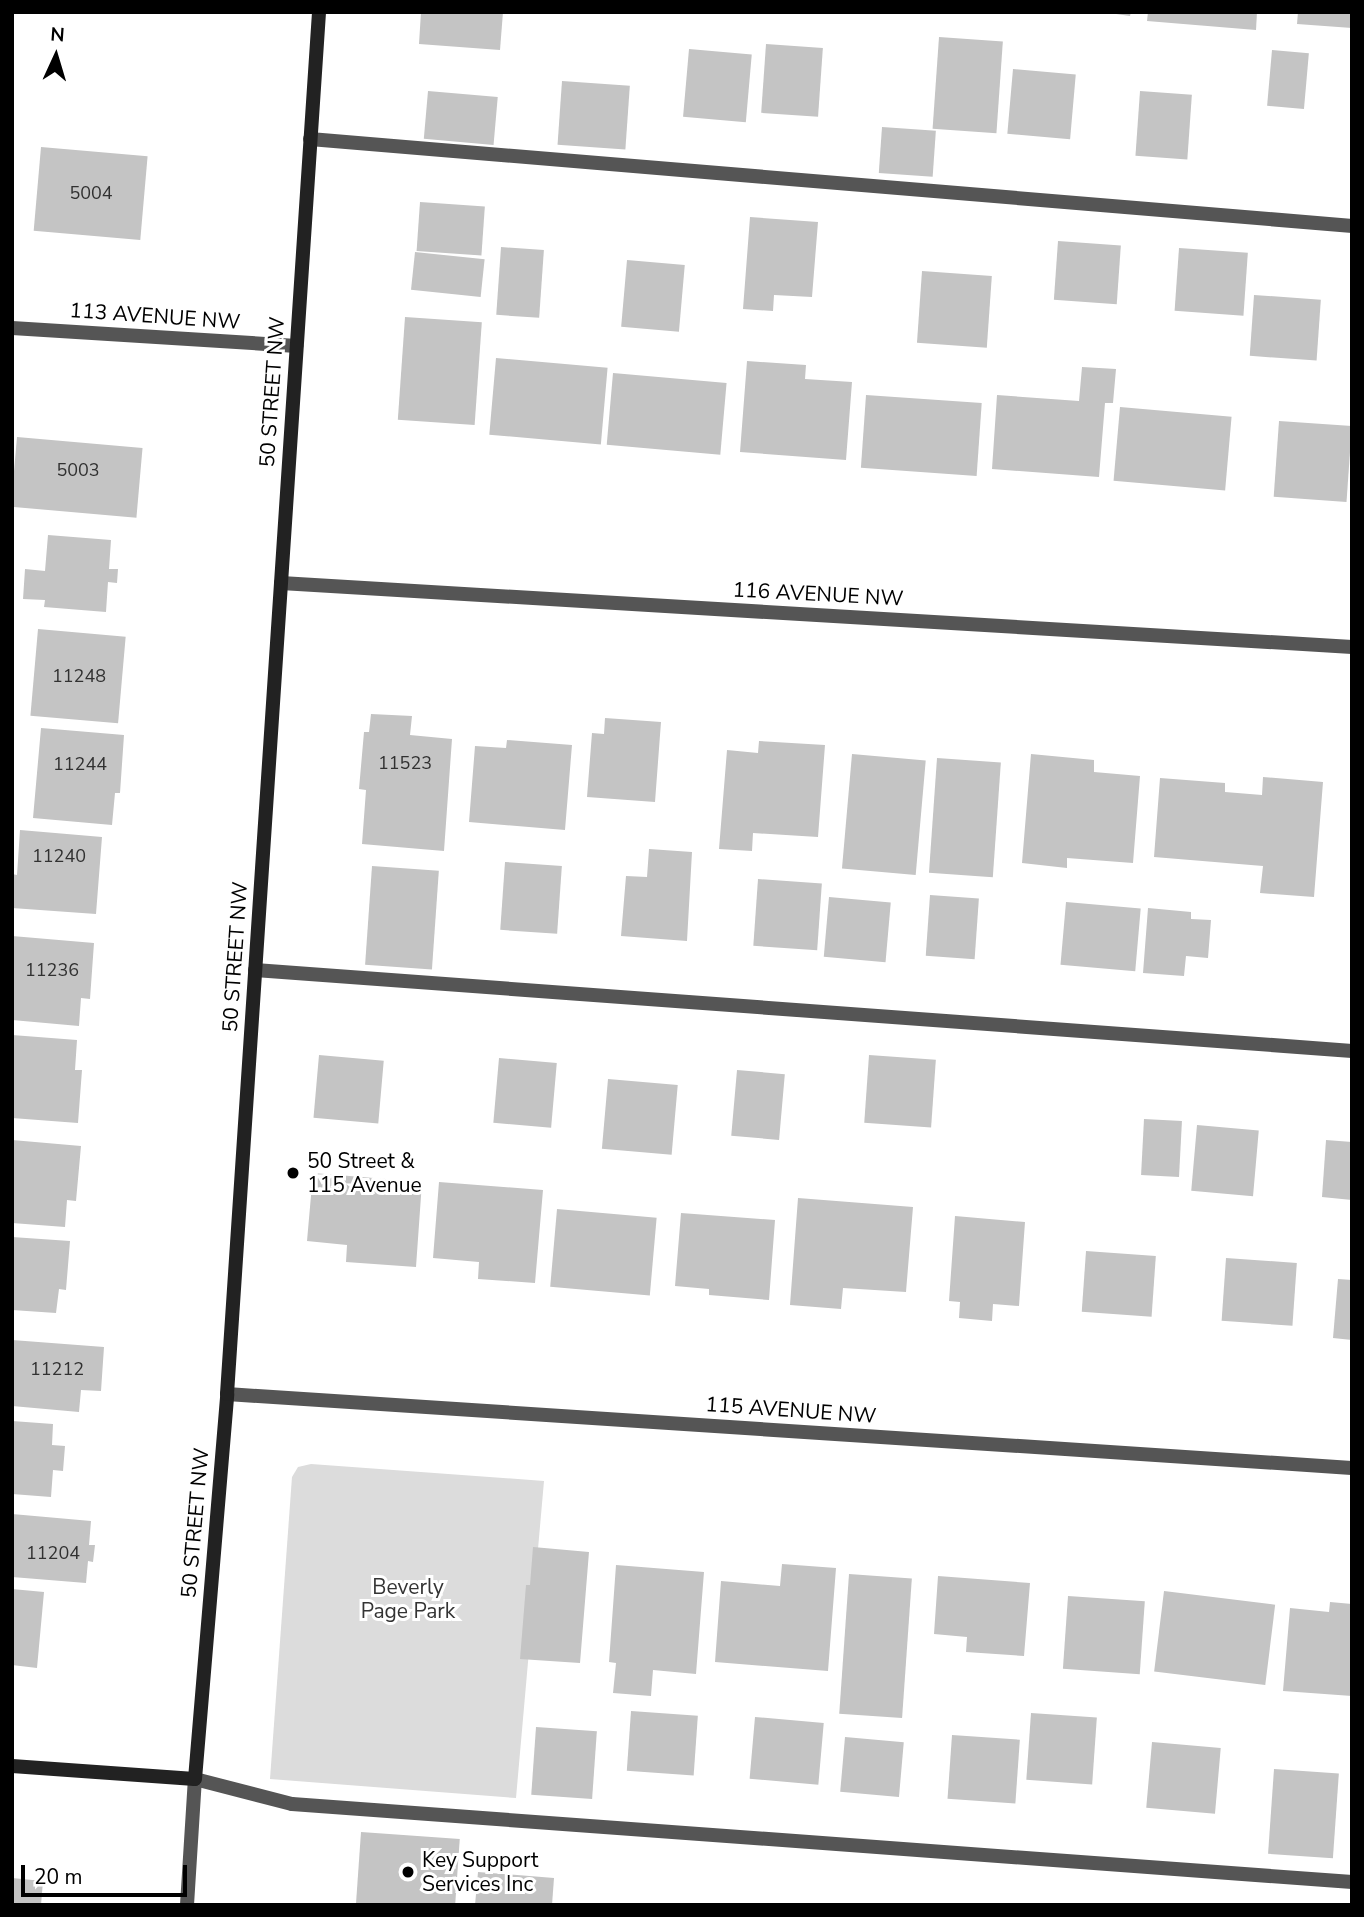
<!DOCTYPE html>
<style>
body{margin:0}
#map{position:relative;width:1364px;height:1917px;overflow:hidden;background:#fff;font-family:"Nunito Sans",sans-serif}
div>[style]{position:absolute}
.green>*{inset:0;background:#dcdcdc}
.building>*{inset:0;background:#c4c4c4;transform-origin:0 0}
.service>*{height:14px;margin:-7px;padding:0 7px;transform-origin:7px;border-radius:7px;background:#555}
.minor>*{height:14px;margin:-7px;padding:0 7px;transform-origin:7px;border-radius:7px;background:#555}
.tertiary>*{height:14px;margin:-7px;padding:0 7px;transform-origin:7px;border-radius:7px;background:#555}
.secondary>*{height:14px;margin:-7px;padding:0 7px;transform-origin:7px;border-radius:7px;background:#222}
.dots>*{width:19px;height:19px;translate:-50% -50%;box-sizing:border-box;border:4px solid #fff;border-radius:50%}
span{translate:-50% -50%;white-space:nowrap;text-align:center;line-height:1.15;-webkit-text-stroke:6px #fff;paint-order:stroke}
.number-label{font-size:18px;color:#313131}
.number-label span{-webkit-text-stroke-width:0}
.street-label{font-size:21px;color:#000}
.poi-label{font-size:21px;color:#000}
.left{translate:0 -50%;text-align:left}
.park-label{font-size:21px;color:#333}
.frame{position:absolute;inset:0;border:14px solid #000;pointer-events:none}
.north{position:absolute;left:21px;top:21px;width:70px;height:70px;-webkit-text-stroke:5px #fff;paint-order:stroke;rotate:4deg;font-size:19px;font-weight:700;line-height:28px;text-align:center;color:#000}
.north::after{content:'';display:block;margin:auto;width:24px;height:32px;background:#000;clip-path:polygon(50% 0,100% 100%,50% 72%,0 100%)}
.scale{position:absolute;left:21px;top:1865px;width:166px;height:32px;box-sizing:border-box;border:4px solid #000;border-top:0;padding-left:9px;font-size:21px;line-height:24px;white-space:nowrap;color:#000;-webkit-text-stroke:5px #fff;paint-order:stroke}
</style>
<div id="map">
<div class="green">
<div style="clip-path:polygon(311px 1464px,544px 1481px,516px 1798px,270px 1779px,292px 1477px,298px 1467px)"></div>
</div>
<div class="building">
<div style="clip-path:polygon(421px 12px,503px 12px,500px 50px,419px 44px)"></div>
<div style="clip-path:polygon(1102px 12px,1131px 12px,1130px 16px)"></div>
<div style="clip-path:polygon(1148px 12px,1257px 12px,1256px 30px,1147px 21px)"></div>
<div style="clip-path:polygon(1298px 12px,1352px 12px,1352px 28px,1297px 24px)"></div>
<div style="left:939px;top:37px;width:64px;height:92px;rotate:4deg"></div>
<div style="left:766px;top:44px;width:57px;height:69px;rotate:4deg"></div>
<div style="left:689px;top:49px;width:63px;height:68px;rotate:5deg"></div>
<div style="left:1272px;top:50px;width:37px;height:56px;rotate:5deg"></div>
<div style="left:1013px;top:69px;width:63px;height:65px;rotate:5deg"></div>
<div style="left:562px;top:81px;width:68px;height:64px;rotate:4deg"></div>
<div style="left:428px;top:91px;width:70px;height:48px;rotate:5deg"></div>
<div style="left:1140px;top:91px;width:52px;height:65px;rotate:4deg"></div>
<div style="left:882px;top:127px;width:54px;height:46px;rotate:4deg"></div>
<div style="left:41px;top:147px;width:107px;height:84px;rotate:5deg"></div>
<div style="left:420px;top:202px;width:65px;height:49px;rotate:4deg"></div>
<div style="clip-path:polygon(750px 217px,818px 222px,812px 297px,774px 295px,773px 311px,743px 309px)"></div>
<div style="left:1058px;top:241px;width:63px;height:59px;rotate:4deg"></div>
<div style="left:501px;top:247px;width:43px;height:68px;rotate:4deg"></div>
<div style="left:1179px;top:248px;width:69px;height:63px;rotate:4deg"></div>
<div style="left:415px;top:252px;width:70px;height:38px;rotate:6deg"></div>
<div style="left:627px;top:260px;width:58px;height:67px;rotate:5deg"></div>
<div style="left:922px;top:271px;width:70px;height:72px;rotate:4deg"></div>
<div style="left:1254px;top:295px;width:67px;height:61px;rotate:4deg"></div>
<div style="left:405px;top:317px;width:77px;height:103px;rotate:4deg"></div>
<div style="left:496px;top:358px;width:112px;height:77px;rotate:5deg"></div>
<div style="clip-path:polygon(747px 361px,806px 365px,805px 379px,852px 382px,846px 460px,740px 452px)"></div>
<div style="clip-path:polygon(1082px 367px,1116px 369px,1113px 403px,1105px 403px,1099px 477px,992px 469px,997px 395px,1079px 401px)"></div>
<div style="left:613px;top:373px;width:114px;height:72px;rotate:5deg"></div>
<div style="left:866px;top:395px;width:116px;height:73px;rotate:4deg"></div>
<div style="left:1120px;top:407px;width:112px;height:74px;rotate:5deg"></div>
<div style="left:1279px;top:421px;width:73px;height:76px;rotate:4deg"></div>
<div style="left:17px;top:437px;width:126px;height:70px;rotate:5deg"></div>
<div style="clip-path:polygon(48px 535px,111px 540px,109px 569px,118px 569px,117px 583px,108px 582px,106px 612px,44px 607px,45px 600px,23px 599px,25px 569px,45px 571px)"></div>
<div style="left:38px;top:629px;width:88px;height:87px;rotate:5deg"></div>
<div style="clip-path:polygon(371px 714px,412px 716px,410px 735px,452px 739px,444px 851px,362px 844px,366px 790px,359px 789px,364px 732px,369px 732px)"></div>
<div style="clip-path:polygon(605px 718px,661px 722px,655px 802px,587px 797px,592px 733px,604px 734px)"></div>
<div style="clip-path:polygon(41px 728px,124px 735px,120px 793px,115px 793px,112px 825px,33px 818px)"></div>
<div style="clip-path:polygon(507px 740px,572px 745px,565px 830px,469px 822px,475px 746px,506px 748px)"></div>
<div style="clip-path:polygon(759px 741px,825px 745px,818px 837px,753px 833px,752px 851px,719px 849px,727px 750px,758px 753px)"></div>
<div style="left:852px;top:754px;width:74px;height:115px;rotate:5deg"></div>
<div style="clip-path:polygon(1031px 754px,1094px 760px,1094px 772px,1140px 776px,1133px 863px,1067px 858px,1067px 868px,1022px 863px)"></div>
<div style="left:937px;top:758px;width:64px;height:115px;rotate:4deg"></div>
<div style="clip-path:polygon(1263px 777px,1323px 782px,1314px 897px,1260px 893px,1263px 866px,1154px 857px,1160px 778px,1225px 783px,1225px 792px,1262px 795px)"></div>
<div style="clip-path:polygon(20px 830px,102px 837px,96px 914px,12px 908px,12px 874px,17px 875px)"></div>
<div style="clip-path:polygon(649px 849px,692px 852px,687px 941px,621px 936px,626px 876px,647px 877px)"></div>
<div style="left:505px;top:862px;width:57px;height:68px;rotate:4deg"></div>
<div style="left:372px;top:866px;width:67px;height:99px;rotate:4deg"></div>
<div style="left:758px;top:879px;width:64px;height:67px;rotate:4deg"></div>
<div style="left:930px;top:895px;width:49px;height:61px;rotate:4deg"></div>
<div style="left:829px;top:897px;width:62px;height:60px;rotate:5deg"></div>
<div style="left:1066px;top:902px;width:75px;height:63px;rotate:5deg"></div>
<div style="clip-path:polygon(1148px 908px,1191px 912px,1191px 919px,1211px 920px,1208px 958px,1186px 956px,1184px 976px,1143px 973px)"></div>
<div style="clip-path:polygon(12px 936px,94px 943px,90px 999px,81px 998px,79px 1026px,12px 1020px)"></div>
<div style="clip-path:polygon(12px 1035px,77px 1040px,75px 1070px,82px 1070px,78px 1123px,12px 1118px)"></div>
<div style="left:319px;top:1055px;width:65px;height:63px;rotate:5deg"></div>
<div style="left:869px;top:1055px;width:67px;height:68px;rotate:4deg"></div>
<div style="left:499px;top:1058px;width:58px;height:65px;rotate:5deg"></div>
<div style="left:737px;top:1070px;width:48px;height:66px;rotate:5deg"></div>
<div style="left:608px;top:1079px;width:70px;height:70px;rotate:5deg"></div>
<div style="left:1144px;top:1119px;width:38px;height:56px;rotate:3deg"></div>
<div style="left:1197px;top:1125px;width:62px;height:66px;rotate:5deg"></div>
<div style="clip-path:polygon(12px 1140px,81px 1146px,76px 1201px,67px 1200px,65px 1227px,12px 1223px)"></div>
<div style="clip-path:polygon(1326px 1140px,1352px 1142px,1352px 1200px,1322px 1197px)"></div>
<div style="clip-path:polygon(313px 1173px,422px 1182px,416px 1267px,346px 1262px,347px 1245px,307px 1241px)"></div>
<div style="clip-path:polygon(439px 1182px,543px 1190px,535px 1283px,478px 1279px,479px 1262px,433px 1258px)"></div>
<div style="clip-path:polygon(798px 1198px,913px 1207px,906px 1292px,843px 1288px,841px 1309px,790px 1305px)"></div>
<div style="left:557px;top:1209px;width:100px;height:78px;rotate:5deg"></div>
<div style="clip-path:polygon(681px 1213px,775px 1220px,769px 1300px,709px 1295px,709px 1289px,675px 1286px)"></div>
<div style="clip-path:polygon(955px 1216px,1025px 1222px,1019px 1306px,993px 1304px,992px 1321px,959px 1318px,960px 1302px,949px 1301px)"></div>
<div style="clip-path:polygon(12px 1237px,70px 1241px,66px 1290px,59px 1289px,56px 1313px,12px 1310px)"></div>
<div style="left:1086px;top:1251px;width:70px;height:61px;rotate:4deg"></div>
<div style="left:1226px;top:1258px;width:71px;height:63px;rotate:4deg"></div>
<div style="clip-path:polygon(1338px 1279px,1352px 1280px,1352px 1340px,1333px 1338px)"></div>
<div style="clip-path:polygon(12px 1340px,104px 1347px,101px 1391px,81px 1390px,79px 1412px,12px 1406px)"></div>
<div style="clip-path:polygon(12px 1421px,53px 1424px,52px 1445px,65px 1446px,63px 1471px,53px 1470px,51px 1497px,12px 1494px)"></div>
<div style="clip-path:polygon(12px 1514px,91px 1521px,89px 1545px,95px 1545px,93px 1562px,88px 1561px,86px 1583px,12px 1577px)"></div>
<div style="clip-path:polygon(533px 1547px,589px 1552px,580px 1663px,520px 1659px,526px 1585px,530px 1585px)"></div>
<div style="clip-path:polygon(782px 1564px,836px 1568px,828px 1671px,715px 1662px,721px 1581px,780px 1586px)"></div>
<div style="clip-path:polygon(616px 1565px,704px 1572px,696px 1674px,653px 1670px,651px 1696px,613px 1693px,616px 1663px,609px 1662px)"></div>
<div style="left:849px;top:1574px;width:63px;height:140px;rotate:4deg"></div>
<div style="clip-path:polygon(938px 1576px,1030px 1583px,1024px 1656px,966px 1652px,967px 1637px,934px 1634px)"></div>
<div style="clip-path:polygon(12px 1589px,44px 1592px,37px 1668px,12px 1665px)"></div>
<div style="left:1164px;top:1591px;width:112px;height:81px;rotate:7deg"></div>
<div style="left:1068px;top:1596px;width:77px;height:73px;rotate:4deg"></div>
<div style="clip-path:polygon(1330px 1602px,1352px 1604px,1352px 1696px,1283px 1691px,1290px 1608px,1329px 1612px)"></div>
<div style="left:631px;top:1711px;width:67px;height:60px;rotate:4deg"></div>
<div style="left:1031px;top:1713px;width:66px;height:67px;rotate:4deg"></div>
<div style="left:755px;top:1717px;width:69px;height:62px;rotate:5deg"></div>
<div style="left:536px;top:1727px;width:61px;height:68px;rotate:4deg"></div>
<div style="left:952px;top:1735px;width:68px;height:64px;rotate:4deg"></div>
<div style="left:845px;top:1737px;width:59px;height:55px;rotate:5deg"></div>
<div style="left:1152px;top:1742px;width:69px;height:66px;rotate:5deg"></div>
<div style="left:1274px;top:1769px;width:65px;height:85px;rotate:4deg"></div>
<div style="left:361px;top:1832px;width:99px;height:73px;rotate:4deg"></div>
<div style="clip-path:polygon(478px 1872px,554px 1878px,552px 1905px,475px 1905px)"></div>
<div style="clip-path:polygon(12px 1878px,43px 1881px,41px 1905px,12px 1905px)"></div>
</div>
<div class="service">
<div style="left:310px;top:139px;width:1046px;rotate:4.77deg"></div>
<div style="left:255px;top:970px;width:1100px;rotate:4.22deg"></div>
<div style="left:195px;top:1779px;width:100px;rotate:14.5deg"></div>
<div style="left:292px;top:1804px;width:1063px;rotate:4.21deg"></div>
</div>
<div class="minor">
<div style="left:12px;top:328px;width:285px;rotate:3.6deg"></div>
<div style="left:281px;top:583px;width:1073px;rotate:3.42deg"></div>
<div style="left:227px;top:1394px;width:1127px;rotate:3.76deg"></div>
</div>
<div class="tertiary">
<div style="left:187px;top:1905px;width:126px;rotate:-86.4deg"></div>
</div>
<div class="secondary">
<div style="left:12px;top:1766px;width:183px;rotate:4.1deg"></div>
<div style="left:195px;top:1779px;width:386px;rotate:-85.2deg"></div>
<div style="left:227px;top:1394px;width:1385px;rotate:-86.19deg"></div>
</div>
<div class="dots">
<div style="left:293px;top:1173px;background:#000"></div>
<div style="left:408px;top:1872px;background:#000"></div>
</div>
<div class="number-label">
<span style="left:91px;top:193px">5004</span>
<span style="left:78px;top:470px">5003</span>
<span style="left:79px;top:676px">11248</span>
<span style="left:405px;top:763px">11523</span>
<span style="left:80px;top:764px">11244</span>
<span style="left:59px;top:856px">11240</span>
<span style="left:52px;top:970px">11236</span>
<span style="left:57px;top:1369px">11212</span>
<span style="left:53px;top:1553px">11204</span>
</div>
<div class="street-label">
<span style="left:155px;top:316px;rotate:4deg">113 AVENUE NW</span>
<span style="left:272px;top:392px;rotate:-86deg">50 STREET NW</span>
<span style="left:818px;top:594px;rotate:3deg">116 AVENUE NW</span>
<span style="left:235px;top:957px;rotate:-86deg">50 STREET NW</span>
<span style="left:791px;top:1410px;rotate:4deg">115 AVENUE NW</span>
<span style="left:195px;top:1523px;rotate:-85deg">50 STREET NW</span>
</div>
<div class="poi-label">
<span class="left" style="left:307px;top:1173px">50 Street &amp;<br>115 Avenue</span>
<span class="left" style="left:422px;top:1872px">Key Support<br>Services Inc</span>
</div>
<div class="park-label">
<span style="left:408px;top:1599px">Beverly<br>Page Park</span>
</div>
<div class="frame"></div>
<div class="north">N</div>
<div class="scale">20 m</div>
</div>
